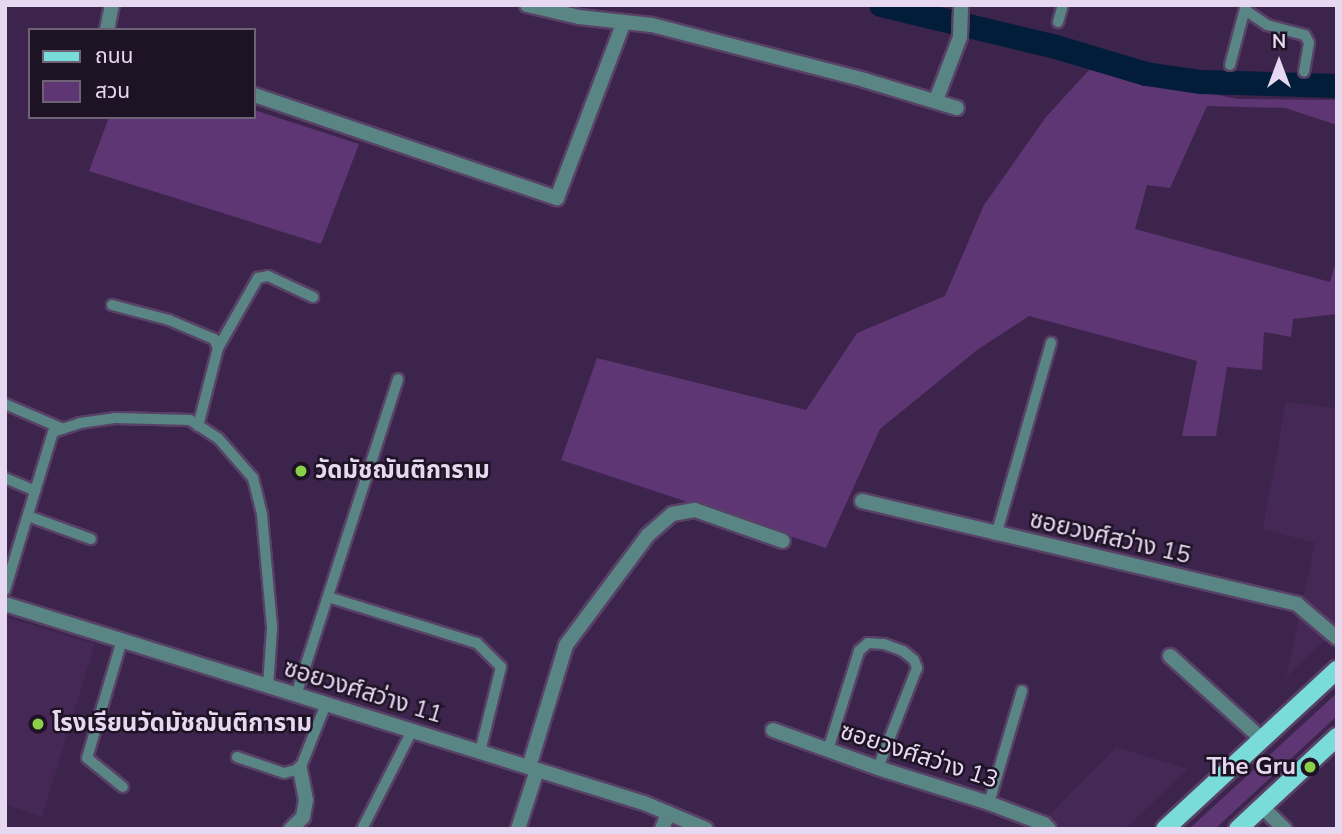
<!DOCTYPE html>
<meta charset="utf-8">
<style>
body{margin:0}
#map{position:relative;width:1342px;height:834px;overflow:hidden;background:#3d244c;font-family:"Nunito Sans","Noto Sans Thai",sans-serif}
div>[style]{position:absolute}
.built>*{inset:0;background:#462857}
.green>*{inset:0;background:#5e3674}
.canal>*{height:24px;margin:-12px;padding:0 12px;transform-origin:12px;border-radius:12px;background:#011d3a}
.roads{filter:drop-shadow(2px 0 #584166) drop-shadow(-2px 0 #584166) drop-shadow(0 2px #584166) drop-shadow(0 -2px #584166)}
.lane>*{height:10px;margin:-5px;padding:0 5px;transform-origin:5px;border-radius:5px;background:#598684}
.street>*{height:14px;margin:-7px;padding:0 7px;transform-origin:7px;border-radius:7px;background:#598684}
.primary>*{height:18px;margin:-9px;padding:0 9px;transform-origin:9px;border-radius:9px;background:#7adcd8}
.dots>*{width:19px;height:19px;translate:-50% -50%;box-sizing:border-box;border:4px solid #1e1325;border-radius:50%}
span{translate:-50% -50%;white-space:nowrap;text-align:center;line-height:1.15;-webkit-text-stroke:5px #1e1325;paint-order:stroke}
.poi-label{font-size:24px;color:#e7d8f1;font-weight:700}
.left{translate:0 -50%;text-align:left}
.right{translate:-100% -50%;text-align:right}
.street-label{font-size:24px;color:#e7d8f1}
.frame{position:absolute;inset:0;border:7px solid #e7d8f1;pointer-events:none}
.legend{position:absolute;left:28px;top:28px;width:228px;height:91px;box-sizing:border-box;background:#1e1325;border:2px solid #6e6277;margin:0;padding:9px 12px;list-style:none;font-size:21px;color:#e7d8f1}
.legend li{display:flex;align-items:center;gap:14px;height:35px}
.legend b{width:35px;border:2px solid #6e6277}
.north{position:absolute;left:1244px;top:28px;width:70px;height:70px;-webkit-text-stroke:5px #1e1325;paint-order:stroke;rotate:0deg;font-size:19px;font-weight:700;line-height:28px;text-align:center;color:#e7d8f1}
.north::after{content:'';display:block;margin:auto;width:24px;height:32px;background:#e7d8f1;clip-path:polygon(50% 0,100% 100%,50% 72%,0 100%)}
</style>
<div id="map">
<div class="built">
<div style="clip-path:polygon(1286px 402px,1337px 408px,1337px 629px,1286px 677px,1315px 543px,1263px 529px)"></div>
<div style="clip-path:polygon(5px 617px,95px 644px,42px 817px,5px 804px)"></div>
<div style="clip-path:polygon(1116px 747px,1188px 769px,1125px 829px,1036px 829px)"></div>
</div>
<div class="green">
<div style="clip-path:polygon(1089px 70px,1238px 99px,1337px 100px,1337px 125px,1285px 108px,1207px 106px,1170px 188px,1147px 185px,1135px 229px,1330px 282px,1337px 258px,1337px 314px,1293px 319px,1291px 337px,1264px 332px,1262px 370px,1227px 367px,1216px 436px,1182px 436px,1197px 361px,1029px 316px,977px 350px,880px 429px,826px 548px,561px 460px,597px 358px,806px 410px,857px 333px,945px 296px,984px 205px,1046px 117px)"></div>
<div style="clip-path:polygon(254px 110px,359px 144px,321px 244px,89px 171px,109px 117px,254px 117px)"></div>
<div style="clip-path:polygon(1337px 693px,1337px 716px,1215px 829px,1189px 829px)"></div>
</div>
<div class="canal">
<div style="left:881px;top:5px;width:180px;rotate:13.5deg"></div>
<div style="left:1056px;top:47px;width:94px;rotate:16.7deg"></div>
<div style="left:1146px;top:74px;width:56px;rotate:8.3deg"></div>
<div style="left:1201px;top:82px;width:136px;rotate:1.7deg"></div>
</div>
<div class="roads">
<div class="lane">
<div style="left:1245px;top:10px;width:27px;rotate:34deg"></div>
<div style="left:1267px;top:25px;width:39px;rotate:15deg"></div>
<div style="left:1305px;top:35px;width:9px;rotate:63deg"></div>
<div style="left:1309px;top:43px;width:29px;rotate:100deg"></div>
<div style="left:1058px;top:22px;width:18px;rotate:-74deg"></div>
<div style="left:1230px;top:65px;width:62px;rotate:-75.1deg"></div>
<div style="left:112px;top:305px;width:59px;rotate:14.7deg"></div>
<div style="left:169px;top:320px;width:49px;rotate:22.9deg"></div>
<div style="left:214px;top:339px;width:10px;rotate:66deg"></div>
<div style="left:5px;top:404px;width:63px;rotate:23.3deg"></div>
<div style="left:198px;top:426px;width:81px;rotate:-75.6deg"></div>
<div style="left:218px;top:348px;width:81px;rotate:-60.3deg"></div>
<div style="left:258px;top:278px;width:10px;rotate:-11deg"></div>
<div style="left:268px;top:276px;width:50px;rotate:25deg"></div>
<div style="left:5px;top:478px;width:33px;rotate:23deg"></div>
<div style="left:28px;top:516px;width:67px;rotate:20.1deg"></div>
<div style="left:996px;top:535px;width:200px;rotate:-74deg"></div>
<div style="left:5px;top:590px;width:165px;rotate:-73.1deg"></div>
<div style="left:53px;top:432px;width:28px;rotate:-18deg"></div>
<div style="left:80px;top:423px;width:35px;rotate:-8deg"></div>
<div style="left:115px;top:418px;width:75px;rotate:1.5deg"></div>
<div style="left:190px;top:420px;width:33px;rotate:33deg"></div>
<div style="left:218px;top:438px;width:53px;rotate:48.8deg"></div>
<div style="left:253px;top:478px;width:38px;rotate:76deg"></div>
<div style="left:262px;top:515px;width:113px;rotate:84.9deg"></div>
<div style="left:272px;top:628px;width:58px;rotate:93.9deg"></div>
<div style="left:328px;top:597px;width:156px;rotate:17.2deg"></div>
<div style="left:477px;top:643px;width:34px;rotate:45deg"></div>
<div style="left:501px;top:667px;width:88px;rotate:103.9deg"></div>
<div style="left:122px;top:640px;width:123px;rotate:106.5deg"></div>
<div style="left:87px;top:758px;width:46px;rotate:38.9deg"></div>
<div style="left:296px;top:695px;width:332px;rotate:-72.1deg"></div>
<div style="left:828px;top:750px;width:104px;rotate:-72.6deg"></div>
<div style="left:859px;top:651px;width:12px;rotate:-42deg"></div>
<div style="left:868px;top:643px;width:16px;rotate:4deg"></div>
<div style="left:884px;top:644px;width:20px;rotate:20deg"></div>
<div style="left:903px;top:651px;width:14px;rotate:39deg"></div>
<div style="left:914px;top:660px;width:9px;rotate:69deg"></div>
<div style="left:917px;top:668px;width:107px;rotate:111.3deg"></div>
<div style="left:237px;top:757px;width:50px;rotate:18.8deg"></div>
<div style="left:284px;top:773px;width:16px;rotate:-14deg"></div>
<div style="left:300px;top:769px;width:70px;rotate:-68.2deg"></div>
<div style="left:989px;top:803px;width:117px;rotate:-73.6deg"></div>
<div style="left:362px;top:829px;width:110px;rotate:-63deg"></div>
</div>
<div class="street">
<div style="left:527px;top:5px;width:53px;rotate:13deg"></div>
<div style="left:579px;top:17px;width:73px;rotate:6.3deg"></div>
<div style="left:652px;top:25px;width:219px;rotate:14.5deg"></div>
<div style="left:864px;top:80px;width:97px;rotate:16.8deg"></div>
<div style="left:107px;top:30px;width:25px;rotate:-79deg"></div>
<div style="left:254px;top:95px;width:320px;rotate:18.8deg"></div>
<div style="left:557px;top:198px;width:188px;rotate:-69.2deg"></div>
<div style="left:936px;top:100px;width:67px;rotate:-69.1deg"></div>
<div style="left:960px;top:37px;width:32px;rotate:-88deg"></div>
<div style="left:862px;top:501px;width:447px;rotate:13.3deg"></div>
<div style="left:1297px;top:604px;width:52px;rotate:40.4deg"></div>
<div style="left:5px;top:604px;width:669px;rotate:17.3deg"></div>
<div style="left:644px;top:803px;width:67px;rotate:22.8deg"></div>
<div style="left:1170px;top:656px;width:124px;rotate:42.1deg"></div>
<div style="left:773px;top:730px;width:112px;rotate:19.9deg"></div>
<div style="left:878px;top:768px;width:116px;rotate:17.5deg"></div>
<div style="left:989px;top:803px;width:59px;rotate:20.9deg"></div>
<div style="left:1044px;top:824px;width:7px;rotate:45deg"></div>
<div style="left:529px;top:767px;width:127px;rotate:-73.1deg"></div>
<div style="left:566px;top:645px;width:137px;rotate:-53.3deg"></div>
<div style="left:648px;top:535px;width:32px;rotate:-41deg"></div>
<div style="left:672px;top:514px;width:23px;rotate:-10deg"></div>
<div style="left:695px;top:510px;width:93px;rotate:19.4deg"></div>
<div style="left:1262px;top:807px;width:32px;rotate:44deg"></div>
<div style="left:291px;top:829px;width:17px;rotate:-45deg"></div>
<div style="left:303px;top:817px;width:17px;rotate:-80deg"></div>
<div style="left:306px;top:800px;width:32px;rotate:-101deg"></div>
<div style="left:518px;top:829px;width:62px;rotate:-72.1deg"></div>
<div style="left:662px;top:829px;width:17px;rotate:-69deg"></div>
</div>
<div class="primary">
<div style="left:1165px;top:829px;width:234px;rotate:-42.8deg"></div>
<div style="left:1238px;top:829px;width:135px;rotate:-42.9deg"></div>
</div>
</div>
<div class="dots">
<div style="left:301px;top:471px;background:#8bce47"></div>
<div style="left:38px;top:724px;background:#8bce47"></div>
<div style="left:1310px;top:767px;background:#8bce47"></div>
</div>
<div class="poi-label">
<span class="left" style="left:315px;top:471px">วัดมัชฌันติการาม</span>
<span class="left" style="left:52px;top:724px">โรงเรียนวัดมัชฌันติการาม</span>
<span class="right" style="left:1296px;top:767px">The Gru</span>
</div>
<div class="street-label">
<span style="left:1110px;top:538px;rotate:13deg">ซอยวงศ์สว่าง 15</span>
<span style="left:363px;top:692px;rotate:17deg">ซอยวงศ์สว่าง 11</span>
<span style="left:919px;top:756px;rotate:18deg">ซอยวงศ์สว่าง 13</span>
</div>
<div class="frame"></div>
<ul class="legend">
<li><b style="height:9px;background:#7adcd8"></b>ถนน</li>
<li><b style="height:19px;background:#5e3674"></b>สวน</li>
</ul>
<div class="north">N</div>
</div>
